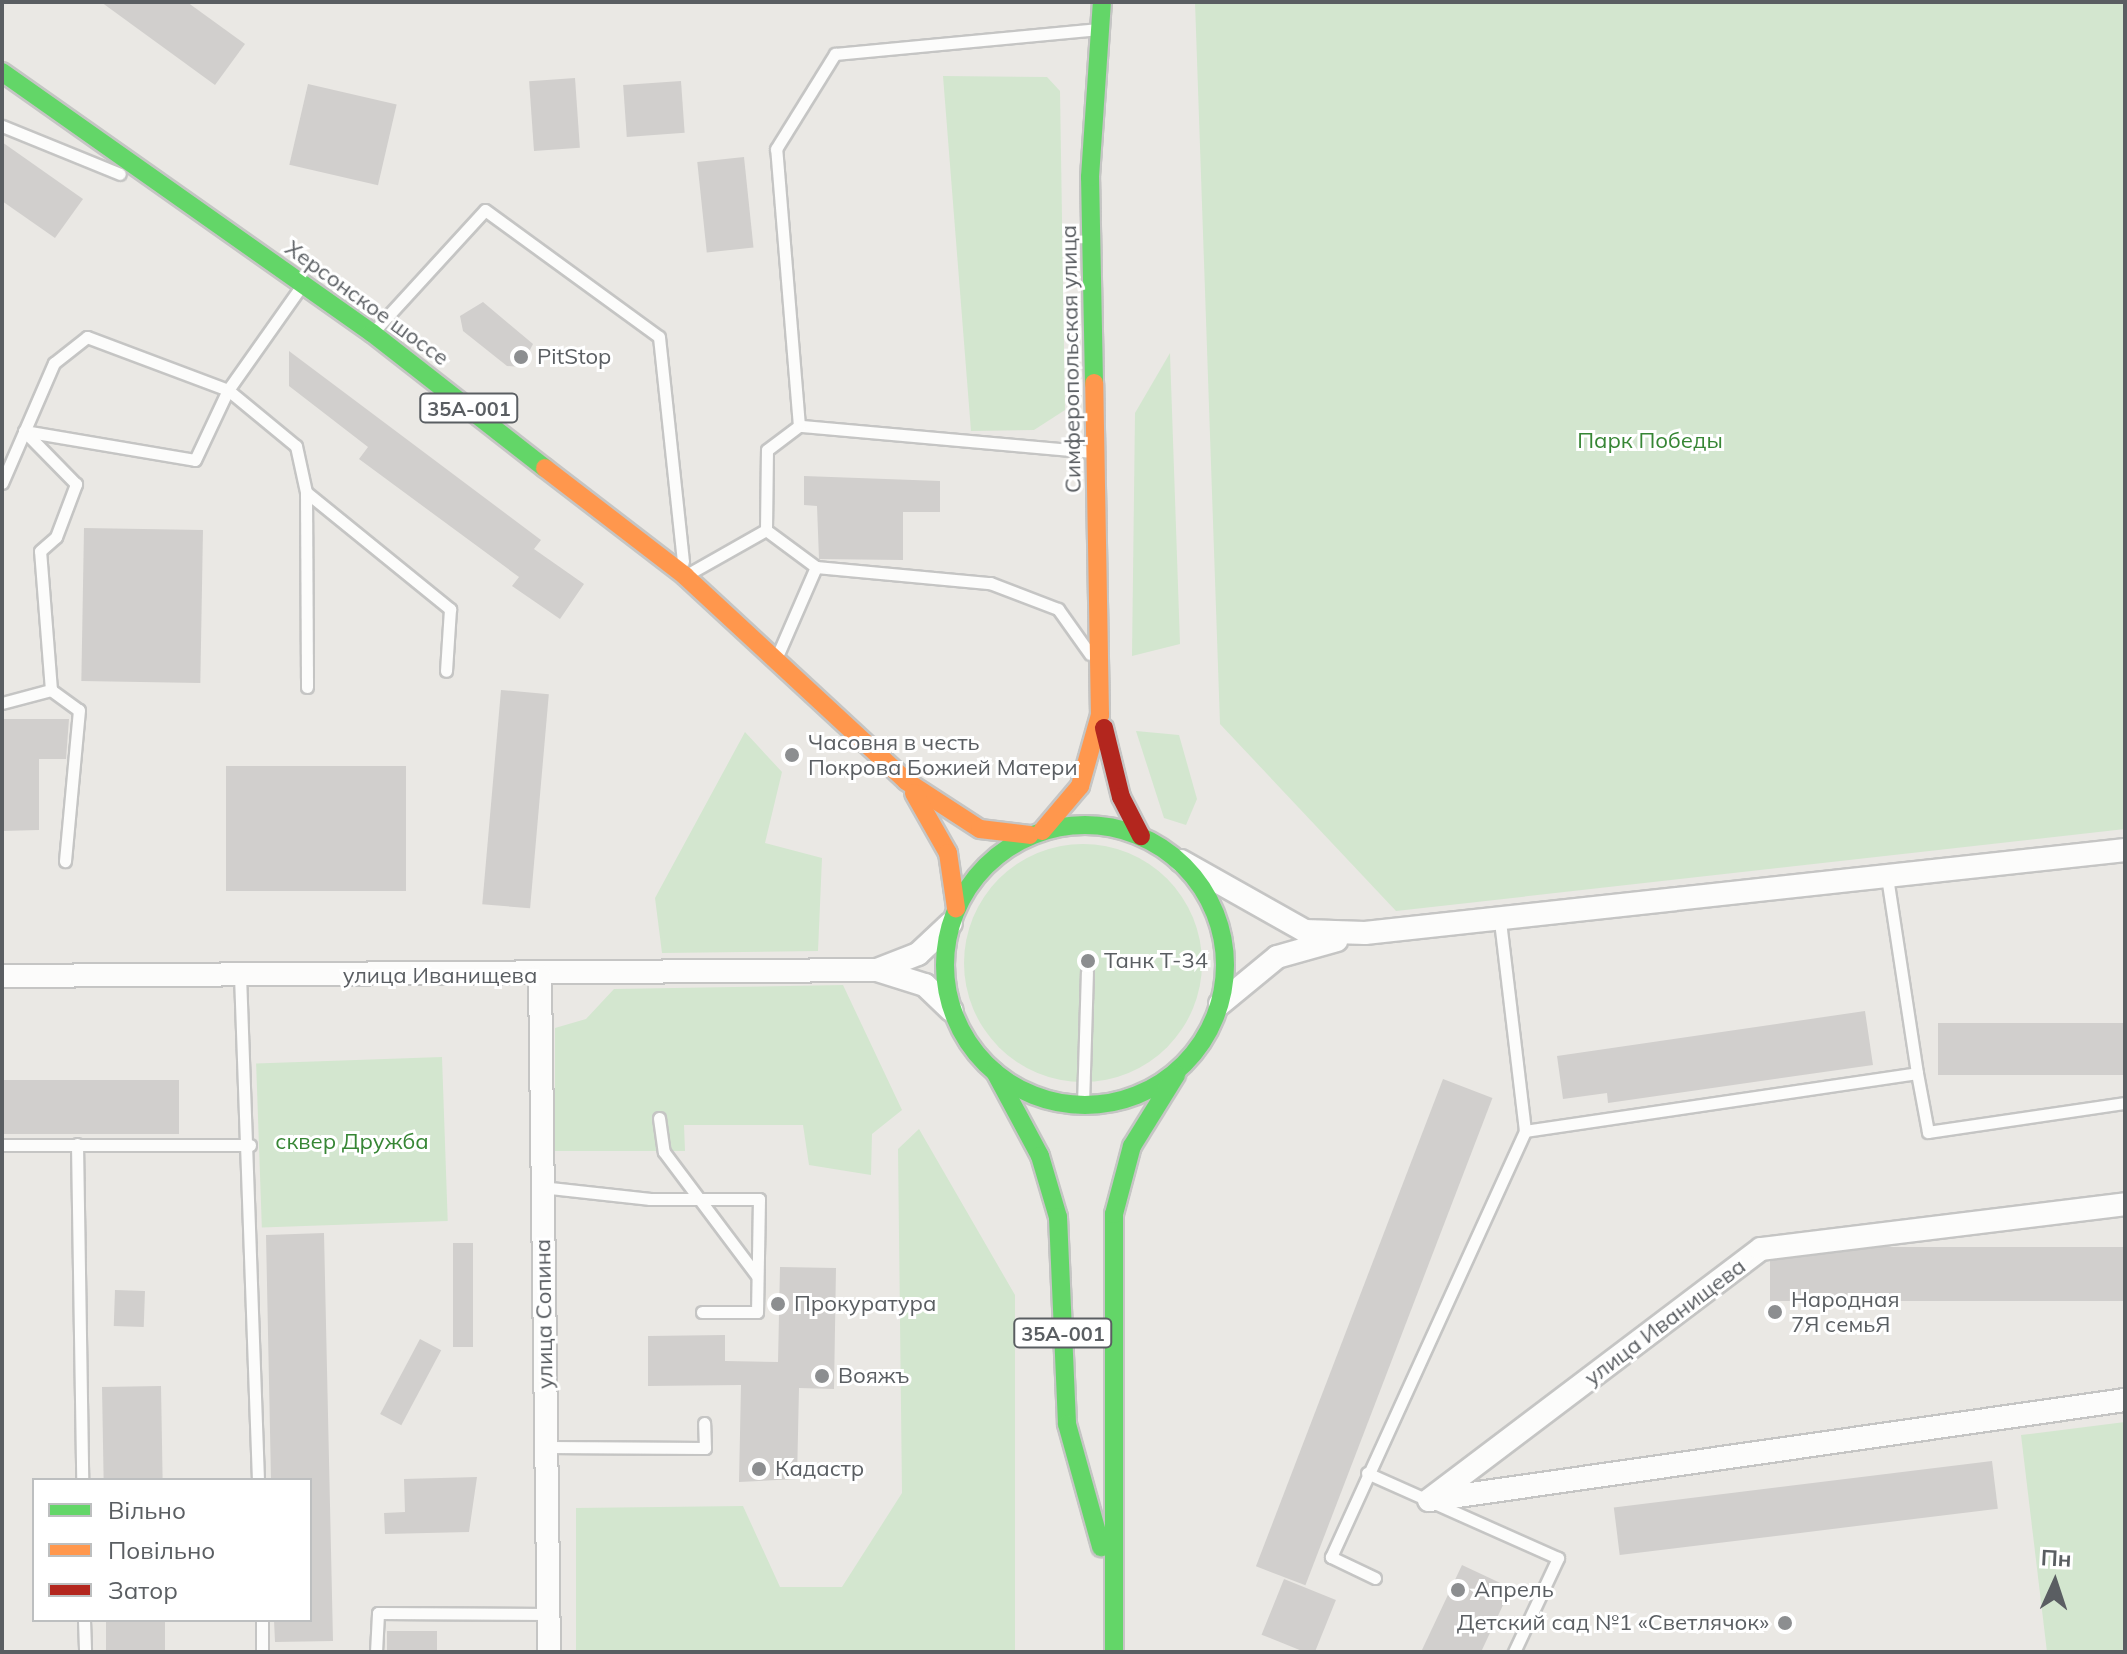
<!DOCTYPE html>
<meta charset="utf-8">
<style>
body{margin:0}
#map{position:relative;width:2127px;height:1654px;overflow:hidden;background:#eae8e4;font-family:Mulish,sans-serif}
div>[style]{position:absolute}
.green>*{inset:0;background:#d3e6cf;transform-origin:0 0}
.round{border-radius:50%}
.building>*{inset:0;background:#d1cfcd;transform-origin:0 0}
.roads{filter:drop-shadow(2px 0 #c5c5c4) drop-shadow(-2px 0 #c5c5c4) drop-shadow(0 2px #c5c5c4) drop-shadow(0 -2px #c5c5c4)}
.lane>*{height:11px;margin:-5.5px;padding:0 5.5px;transform-origin:5.5px;border-radius:5.5px;background:#fcfcfb}
.street>*{height:22px;margin:-11px;padding:0 11px;transform-origin:11px;border-radius:11px;background:#fcfcfb}
.fast>*{height:18px;margin:-9px;padding:0 9px;transform-origin:9px;border-radius:9px;background:#63d668}
.fast>.ring{margin:-9px;padding:0;box-sizing:content-box;background:none;border:18px solid #63d668;border-radius:50%}
.slow>*{height:18px;margin:-9px;padding:0 9px;transform-origin:9px;border-radius:9px;background:#ff974d}
.jam>*{height:18px;margin:-9px;padding:0 9px;transform-origin:9px;border-radius:9px;background:#b3261e}
.dots>*{width:22px;height:22px;translate:-50% -50%;box-sizing:border-box;border:4px solid #fff;border-radius:50%}
span{translate:-50% -50%;white-space:nowrap;text-align:center;line-height:1.15;-webkit-text-stroke:6px #fff;paint-order:stroke}
.shield-label span{padding:2px 6px;background:#fff;border:2px solid;border-radius:6px;-webkit-text-stroke-width:0}
.shield-label{font-size:20px;color:#5a5e62;font-weight:700}
.street-label{font-size:22px;color:#5a5e62}
.poi-label{font-size:22px;color:#5a5e62}
.left{translate:0 -50%;text-align:left}
.right{translate:-100% -50%;text-align:right}
.park-label{font-size:22px;color:#378635}
.frame{position:absolute;inset:0;border:4px solid #5a5e62;pointer-events:none}
.legend{position:absolute;left:32px;top:1478px;width:280px;height:144px;box-sizing:border-box;background:#fff;border:2px solid #bdbfc0;margin:0;padding:10px 14px;list-style:none;font-size:24px;color:#5a5e62}
.legend li{display:flex;align-items:center;gap:16px;height:40px}
.legend b{width:40px;border:2px solid #bdbfc0}
.north{position:absolute;left:2015px;top:1542px;width:80px;height:80px;-webkit-text-stroke:6px #fff;paint-order:stroke;rotate:3deg;font-size:22px;font-weight:700;line-height:32px;text-align:center;color:#5a5e62}
.north::after{content:'';display:block;margin:auto;width:28px;height:36px;background:#5a5e62;clip-path:polygon(50% 0,100% 100%,50% 72%,0 100%)}
</style>
<div id="map">
<div class="green">
<div style="clip-path:polygon(1195px 2px,2125px 2px,2125px 829px,1396px 911px,1220px 724px)"></div>
<div style="clip-path:polygon(943px 76px,1047px 77px,1060px 91px,1065px 410px,1034px 430px,971px 431px)"></div>
<div style="clip-path:polygon(1170px 353px,1180px 644px,1132px 656px,1135px 413px)"></div>
<div style="clip-path:polygon(1136px 731px,1179px 735px,1197px 799px,1186px 825px,1164px 818px)"></div>
<div style="clip-path:polygon(745px 732px,782px 772px,765px 843px,822px 858px,818px 951px,662px 953px,655px 898px)"></div>
<div class="round" style="left:964px;top:844px;width:238px;height:238px"></div>
<div style="clip-path:polygon(843px 985px,902px 1110px,872px 1134px,871px 1175px,809px 1165px,803px 1125px,684px 1125px,685px 1151px,555px 1151px,555px 1028px,586px 1019px,614px 989px)"></div>
<div style="left:442px;top:1057px;width:164px;height:186px;rotate:88deg"></div>
<div style="clip-path:polygon(919px 1129px,1015px 1295px,1015px 1652px,576px 1652px,576px 1508px,743px 1506px,780px 1587px,842px 1587px,902px 1493px,898px 1149px)"></div>
<div style="clip-path:polygon(2125px 1422px,2125px 1652px,2047px 1652px,2021px 1435px)"></div>
</div>
<div class="building">
<div style="clip-path:polygon(101px 2px,187px 2px,245px 44px,215px 85px)"></div>
<div style="left:575px;top:78px;width:70px;height:46px;rotate:86deg"></div>
<div style="left:681px;top:81px;width:52px;height:58px;rotate:86deg"></div>
<div style="left:308px;top:84px;width:91px;height:83px;rotate:13deg"></div>
<div style="clip-path:polygon(2px 142px,83px 199px,55px 238px,2px 201px)"></div>
<div style="left:744px;top:157px;width:91px;height:47px;rotate:84deg"></div>
<div style="clip-path:polygon(483px 302px,533px 344px,521px 367px,507px 366px,463px 331px,460px 316px)"></div>
<div style="clip-path:polygon(289px 351px,541px 540px,534px 549px,584px 584px,560px 619px,512px 586px,519px 577px,359px 459px,368px 447px,289px 386px)"></div>
<div style="clip-path:polygon(804px 476px,940px 481px,940px 512px,903px 512px,903px 560px,819px 559px,817px 506px,804px 505px)"></div>
<div style="left:84px;top:528px;width:119px;height:153px;rotate:1deg"></div>
<div style="left:501px;top:690px;width:48px;height:215px;rotate:5deg"></div>
<div style="clip-path:polygon(2px 719px,69px 719px,66px 759px,39px 759px,39px 830px,2px 831px)"></div>
<div style="left:406px;top:766px;width:125px;height:180px;rotate:90deg"></div>
<div style="clip-path:polygon(1865px 1011px,1873px 1065px,1608px 1103px,1607px 1093px,1563px 1099px,1557px 1056px)"></div>
<div style="left:2125px;top:1023px;width:52px;height:187px;rotate:90deg"></div>
<div style="left:1443px;top:1079px;width:53px;height:522px;rotate:21deg"></div>
<div style="left:2px;top:1080px;width:177px;height:54px"></div>
<div style="clip-path:polygon(324px 1233px,333px 1641px,275px 1642px,274px 1620px,310px 1620px,310px 1480px,271px 1480px,266px 1235px)"></div>
<div style="left:453px;top:1243px;width:20px;height:104px"></div>
<div style="left:2125px;top:1247px;width:54px;height:355px;rotate:90deg"></div>
<div style="clip-path:polygon(780px 1267px,836px 1268px,834px 1389px,799px 1388px,797px 1479px,739px 1482px,741px 1385px,648px 1386px,648px 1336px,725px 1335px,725px 1361px,778px 1362px)"></div>
<div style="left:115px;top:1290px;width:30px;height:36px;rotate:2deg"></div>
<div style="left:420px;top:1339px;width:24px;height:85px;rotate:28deg"></div>
<div style="left:161px;top:1386px;width:94px;height:59px;rotate:89deg"></div>
<div style="left:1992px;top:1461px;width:48px;height:381px;rotate:83deg"></div>
<div style="clip-path:polygon(477px 1477px,469px 1532px,385px 1534px,384px 1513px,405px 1512px,404px 1479px)"></div>
<div style="clip-path:polygon(1462px 1565px,1511px 1588px,1481px 1652px,1421px 1652px)"></div>
<div style="left:1284px;top:1579px;width:56px;height:60px;rotate:22deg"></div>
<div style="left:106px;top:1620px;width:59px;height:32px"></div>
<div style="left:387px;top:1631px;width:50px;height:21px"></div>
</div>
<div class="roads">
<div class="lane">
<div style="left:2px;top:126px;width:127px;rotate:22.1deg"></div>
<div style="left:376px;top:329px;width:161px;rotate:-47.5deg"></div>
<div style="left:485px;top:210px;width:215px;rotate:36.1deg"></div>
<div style="left:659px;top:337px;width:226px;rotate:83.9deg"></div>
<div style="left:1093px;top:452px;width:295px;rotate:-174.9deg"></div>
<div style="left:799px;top:426px;width:278px;rotate:-94.7deg"></div>
<div style="left:776px;top:149px;width:112px;rotate:-58.2deg"></div>
<div style="left:835px;top:54px;width:265px;rotate:-5.4deg"></div>
<div style="left:2px;top:483px;width:131px;rotate:-66.6deg"></div>
<div style="left:54px;top:363px;width:42px;rotate:-38.2deg"></div>
<div style="left:87px;top:337px;width:151px;rotate:20.6deg"></div>
<div style="left:228px;top:390px;width:125px;rotate:-54.8deg"></div>
<div style="left:306px;top:492px;width:195px;rotate:89.7deg"></div>
<div style="left:816px;top:567px;width:175px;rotate:5.3deg"></div>
<div style="left:990px;top:583px;width:73px;rotate:20.9deg"></div>
<div style="left:1058px;top:609px;width:55px;rotate:54.6deg"></div>
<div style="left:690px;top:573px;width:87px;rotate:-29.5deg"></div>
<div style="left:779px;top:652px;width:93px;rotate:-66.5deg"></div>
<div style="left:816px;top:567px;width:62px;rotate:-143.5deg"></div>
<div style="left:766px;top:530px;width:80px;rotate:-89.3deg"></div>
<div style="left:767px;top:450px;width:40px;rotate:-37deg"></div>
<div style="left:51px;top:690px;width:139px;rotate:-94.5deg"></div>
<div style="left:40px;top:551px;width:21px;rotate:-41deg"></div>
<div style="left:56px;top:537px;width:57px;rotate:-69.3deg"></div>
<div style="left:76px;top:484px;width:74px;rotate:-134.5deg"></div>
<div style="left:24px;top:431px;width:173px;rotate:9.6deg"></div>
<div style="left:195px;top:460px;width:77px;rotate:-64.8deg"></div>
<div style="left:228px;top:390px;width:88px;rotate:39.5deg"></div>
<div style="left:296px;top:446px;width:47px;rotate:77.7deg"></div>
<div style="left:306px;top:492px;width:186px;rotate:39.1deg"></div>
<div style="left:450px;top:609px;width:62px;rotate:93.7deg"></div>
<div style="left:2px;top:703px;width:51px;rotate:-14.9deg"></div>
<div style="left:51px;top:690px;width:34px;rotate:36deg"></div>
<div style="left:79px;top:710px;width:152px;rotate:95.3deg"></div>
<div style="left:1500px;top:921px;width:211px;rotate:83.2deg"></div>
<div style="left:1525px;top:1131px;width:396px;rotate:-8.4deg"></div>
<div style="left:1917px;top:1073px;width:199px;rotate:-98.7deg"></div>
<div style="left:240px;top:975px;width:505px;rotate:87.96deg"></div>
<div style="left:1917px;top:1073px;width:60px;rotate:79.4deg"></div>
<div style="left:1928px;top:1132px;width:199px;rotate:-8.4deg"></div>
<div style="left:1083px;top:1105px;width:133px;rotate:-88.3deg"></div>
<div style="left:659px;top:1118px;width:34px;rotate:82deg"></div>
<div style="left:664px;top:1152px;width:155px;rotate:53.1deg"></div>
<div style="left:77px;top:1144px;width:336px;rotate:89.1deg"></div>
<div style="left:2px;top:1145px;width:248px"></div>
<div style="left:541px;top:1187px;width:110px;rotate:6.3deg"></div>
<div style="left:650px;top:1199px;width:109px"></div>
<div style="left:759px;top:1199px;width:113px;rotate:91deg"></div>
<div style="left:757px;top:1312px;width:55px;rotate:180deg"></div>
<div style="left:547px;top:1447px;width:158px;rotate:0.4deg"></div>
<div style="left:705px;top:1448px;width:25px;rotate:-92deg"></div>
<div style="left:1367px;top:1473px;width:209px;rotate:24deg"></div>
<div style="left:1558px;top:1558px;width:104px;rotate:115.1deg"></div>
<div style="left:1375px;top:1578px;width:49px;rotate:-154.5deg"></div>
<div style="left:1331px;top:1557px;width:468px;rotate:-65.5deg"></div>
<div style="left:84px;top:1620px;width:32px;rotate:88deg"></div>
<div style="left:262px;top:1620px;width:32px;rotate:90deg"></div>
<div style="left:376px;top:1652px;width:39px;rotate:-87deg"></div>
<div style="left:378px;top:1613px;width:171px;rotate:0.3deg"></div>
</div>
<div class="street">
<div style="left:1181px;top:861px;width:142px;rotate:29.4deg"></div>
<div style="left:1305px;top:931px;width:60px;rotate:1.9deg"></div>
<div style="left:1365px;top:933px;width:765px;rotate:-6.23deg"></div>
<div style="left:877px;top:970px;width:44px;rotate:-21.3deg"></div>
<div style="left:918px;top:954px;width:45px;rotate:-43.2deg"></div>
<div style="left:2px;top:976px;width:875px;rotate:-0.39deg"></div>
<div style="left:877px;top:970px;width:50px;rotate:17.4deg"></div>
<div style="left:925px;top:985px;width:37px;rotate:44deg"></div>
<div style="left:540px;top:976px;width:676px;rotate:89.24deg"></div>
<div style="left:1220px;top:1004px;width:74px;rotate:-39.5deg"></div>
<div style="left:1277px;top:957px;width:62px;rotate:-15.8deg"></div>
<div style="left:1429px;top:1500px;width:416px;rotate:-37.1deg"></div>
<div style="left:1761px;top:1249px;width:367px;rotate:-7deg"></div>
<div style="left:1430px;top:1500px;width:702px;rotate:-8.19deg"></div>
</div>
<div class="fast">
<div style="left:2px;top:72px;width:453px;rotate:35.2deg"></div>
<div style="left:372px;top:333px;width:219px;rotate:38deg"></div>
<div style="left:1094px;top:383px;width:206px;rotate:-91.1deg"></div>
<div style="left:1090px;top:177px;width:175px;rotate:-86.1deg"></div>
<div class="ring" style="left:945px;top:825px;width:262px;height:262px"></div>
<div style="left:995px;top:1072px;width:95px;rotate:61.8deg"></div>
<div style="left:1040px;top:1156px;width:64px;rotate:73.6deg"></div>
<div style="left:1058px;top:1217px;width:207px;rotate:87.5deg"></div>
<div style="left:1067px;top:1424px;width:128px;rotate:74.5deg"></div>
<div style="left:1114px;top:1652px;width:438px;rotate:-90deg"></div>
<div style="left:1114px;top:1214px;width:70px;rotate:-75.2deg"></div>
<div style="left:1132px;top:1146px;width:84px;rotate:-58.2deg"></div>
</div>
<div class="slow">
<div style="left:545px;top:468px;width:177px;rotate:37.6deg"></div>
<div style="left:685px;top:576px;width:301px;rotate:42.8deg"></div>
<div style="left:906px;top:781px;width:88px;rotate:33deg"></div>
<div style="left:980px;top:829px;width:50px;rotate:6.8deg"></div>
<div style="left:914px;top:793px;width:69px;rotate:60.5deg"></div>
<div style="left:948px;top:853px;width:56px;rotate:81.7deg"></div>
<div style="left:1042px;top:831px;width:59px;rotate:-49.8deg"></div>
<div style="left:1080px;top:786px;width:74px;rotate:-74.3deg"></div>
<div style="left:1100px;top:715px;width:332px;rotate:-91deg"></div>
</div>
<div class="jam">
<div style="left:1104px;top:728px;width:71px;rotate:76.2deg"></div>
<div style="left:1121px;top:797px;width:44px;rotate:62.9deg"></div>
</div>
</div>
<div class="dots">
<div style="left:521px;top:357px;background:#8c8e90"></div>
<div style="left:792px;top:755px;background:#8c8e90"></div>
<div style="left:1088px;top:961px;background:#8c8e90"></div>
<div style="left:778px;top:1304px;background:#8c8e90"></div>
<div style="left:1775px;top:1312px;background:#8c8e90"></div>
<div style="left:822px;top:1376px;background:#8c8e90"></div>
<div style="left:759px;top:1469px;background:#8c8e90"></div>
<div style="left:1458px;top:1590px;background:#8c8e90"></div>
<div style="left:1785px;top:1623px;background:#8c8e90"></div>
</div>
<div class="shield-label">
<span style="left:469px;top:408px">35А-001</span>
<span style="left:1063px;top:1333px">35А-001</span>
</div>
<div class="street-label">
<span style="left:367px;top:303px;rotate:36deg">Херсонское шоссе</span>
<span style="left:1071px;top:359px;rotate:-91deg">Симферопольская улица</span>
<span style="left:440px;top:976px">улица Иванищева</span>
<span style="left:544px;top:1314px;rotate:-91deg">улица Сопина</span>
<span style="left:1665px;top:1322px;rotate:-37deg">улица Иванищева</span>
</div>
<div class="poi-label">
<span class="left" style="left:537px;top:357px">PitStop</span>
<span class="left" style="left:808px;top:755px">Часовня в честь<br>Покрова Божией Матери</span>
<span class="left" style="left:1104px;top:961px">Танк Т-34</span>
<span class="left" style="left:1791px;top:1312px">Народная<br>7Я семьЯ</span>
<span class="left" style="left:794px;top:1304px">Прокуратура</span>
<span class="left" style="left:838px;top:1376px">Вояжъ</span>
<span class="left" style="left:775px;top:1469px">Кадастр</span>
<span class="left" style="left:1474px;top:1590px">Апрель</span>
<span class="right" style="left:1769px;top:1623px">Детский сад №1 «Светлячок»</span>
</div>
<div class="park-label">
<span style="left:1650px;top:441px">Парк Победы</span>
<span style="left:352px;top:1142px">сквер Дружба</span>
</div>
<div class="frame"></div>
<ul class="legend">
<li><b style="height:10px;background:#63d668"></b>Вільно</li>
<li><b style="height:10px;background:#ff974d"></b>Повільно</li>
<li><b style="height:10px;background:#b3261e"></b>Затор</li>
</ul>
<div class="north">Пн</div>
</div>
